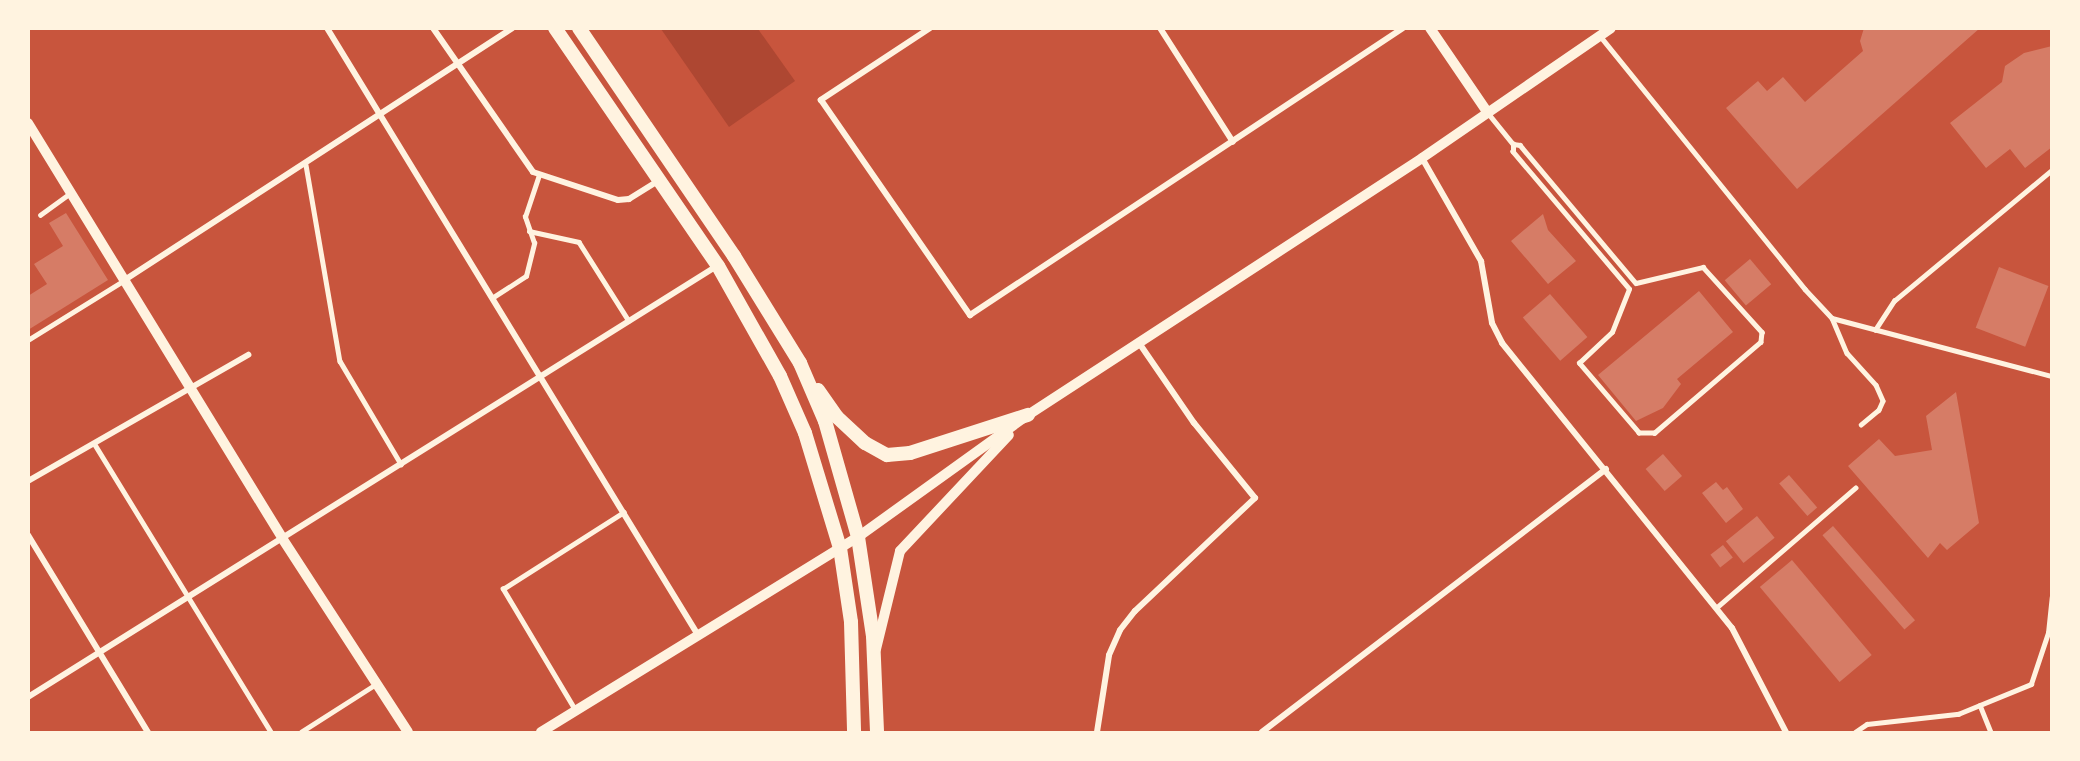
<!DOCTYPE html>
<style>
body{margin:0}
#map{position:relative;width:2080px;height:761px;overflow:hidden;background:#c8553d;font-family:"Work Sans",sans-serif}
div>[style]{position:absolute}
.green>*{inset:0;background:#ae4732}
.building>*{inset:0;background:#d67c66;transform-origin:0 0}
.service>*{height:4.5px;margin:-2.25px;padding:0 2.25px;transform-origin:2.25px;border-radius:2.25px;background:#fff3e0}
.minor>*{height:6px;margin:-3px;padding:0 3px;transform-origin:3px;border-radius:3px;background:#fff3e0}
.tertiary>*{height:10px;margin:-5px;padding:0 5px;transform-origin:5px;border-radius:5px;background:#fff3e0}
.primary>*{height:14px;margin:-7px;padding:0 7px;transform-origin:7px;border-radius:7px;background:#fff3e0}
span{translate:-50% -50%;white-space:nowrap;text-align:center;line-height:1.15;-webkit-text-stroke:6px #fff3e0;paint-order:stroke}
.frame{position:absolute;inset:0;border:30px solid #fff3e0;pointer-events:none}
</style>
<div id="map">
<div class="green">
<div style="clip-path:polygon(661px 29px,758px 29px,795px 81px,729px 127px)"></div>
</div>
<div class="building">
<div style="clip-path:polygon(1864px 28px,1980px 28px,1797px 189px,1726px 108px,1758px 81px,1767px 91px,1783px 77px,1805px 102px,1863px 51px,1860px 41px)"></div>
<div style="clip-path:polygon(2052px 46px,2052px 147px,2025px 168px,2010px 149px,1986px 168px,1950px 123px,2002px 82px,2005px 66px,2024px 53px)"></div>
<div style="clip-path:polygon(66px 213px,108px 280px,28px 330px,28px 296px,47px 284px,34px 264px,63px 246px,49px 223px)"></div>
<div style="clip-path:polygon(1543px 214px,1548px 230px,1576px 261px,1548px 284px,1511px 241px)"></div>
<div style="left:1750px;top:259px;width:33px;height:33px;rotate:50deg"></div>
<div style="left:1999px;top:267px;width:53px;height:65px;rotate:21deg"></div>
<div style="clip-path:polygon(1699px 291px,1733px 332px,1677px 379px,1681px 384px,1663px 408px,1636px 421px,1598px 375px)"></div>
<div style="left:1550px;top:294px;width:57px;height:36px;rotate:49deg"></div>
<div style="clip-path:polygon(1956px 392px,1979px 523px,1947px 550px,1940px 543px,1928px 558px,1848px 466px,1879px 439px,1895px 456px,1932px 450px,1926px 416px)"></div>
<div style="left:1663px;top:454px;width:29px;height:23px;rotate:49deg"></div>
<div style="left:1789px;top:475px;width:43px;height:13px;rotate:49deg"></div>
<div style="clip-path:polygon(1716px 482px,1723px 490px,1727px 487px,1743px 509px,1726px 523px,1702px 493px)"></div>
<div style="left:1757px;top:516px;width:28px;height:40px;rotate:51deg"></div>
<div style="left:1833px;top:526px;width:125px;height:14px;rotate:49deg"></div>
<div style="left:1723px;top:545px;width:16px;height:16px;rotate:52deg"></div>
<div style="left:1792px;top:560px;width:124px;height:42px;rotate:50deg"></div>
</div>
<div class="service">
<div style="left:1601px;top:37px;width:324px;rotate:51deg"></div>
<div style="left:1805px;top:289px;width:40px;rotate:47deg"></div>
<div style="left:1832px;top:318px;width:228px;rotate:14.8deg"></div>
<div style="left:1488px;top:113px;width:40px;rotate:51deg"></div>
<div style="left:1513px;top:144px;width:7px;rotate:8deg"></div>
<div style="left:1520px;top:145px;width:180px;rotate:50deg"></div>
<div style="left:1636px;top:283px;width:69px;rotate:-13.4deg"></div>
<div style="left:1703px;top:267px;width:88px;rotate:47.8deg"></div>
<div style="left:1762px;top:332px;width:10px;rotate:96deg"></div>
<div style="left:1761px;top:342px;width:140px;rotate:139.4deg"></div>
<div style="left:1655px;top:433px;width:16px;rotate:180deg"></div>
<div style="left:1639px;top:433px;width:92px;rotate:-130.6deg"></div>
<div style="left:1579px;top:363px;width:45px;rotate:-43.2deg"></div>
<div style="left:1612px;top:332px;width:46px;rotate:-68.4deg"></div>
<div style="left:1629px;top:289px;width:180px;rotate:-130.3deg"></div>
<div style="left:1513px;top:152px;width:8px;rotate:-90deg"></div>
<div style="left:306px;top:165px;width:199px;rotate:80.2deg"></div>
<div style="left:340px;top:361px;width:120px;rotate:59.4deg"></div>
<div style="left:40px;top:215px;width:37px;rotate:-36deg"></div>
<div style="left:529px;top:231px;width:51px;rotate:12.4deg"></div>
<div style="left:579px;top:242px;width:93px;rotate:57.7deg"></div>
<div style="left:492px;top:298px;width:40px;rotate:-32.9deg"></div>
<div style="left:526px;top:276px;width:34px;rotate:-76deg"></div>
<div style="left:534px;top:243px;width:28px;rotate:-109deg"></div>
<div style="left:525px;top:217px;width:44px;rotate:-71.6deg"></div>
<div style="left:1832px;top:318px;width:38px;rotate:67deg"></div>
<div style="left:1847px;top:353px;width:43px;rotate:47.8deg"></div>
<div style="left:1876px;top:385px;width:17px;rotate:66deg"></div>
<div style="left:1883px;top:401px;width:10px;rotate:114deg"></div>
<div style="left:1879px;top:410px;width:23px;rotate:140deg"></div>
<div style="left:1875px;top:330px;width:35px;rotate:-57deg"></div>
<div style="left:1894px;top:301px;width:205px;rotate:-39.7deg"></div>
<div style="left:28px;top:340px;width:112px;rotate:-31.8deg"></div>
<div style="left:94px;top:443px;width:339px;rotate:58.5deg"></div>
<div style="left:1716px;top:608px;width:184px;rotate:-40.8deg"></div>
<div style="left:1980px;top:705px;width:29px;rotate:68deg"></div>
<div style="left:575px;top:710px;width:141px;rotate:-120.8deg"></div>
<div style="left:503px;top:589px;width:143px;rotate:-32.5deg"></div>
<div style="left:301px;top:732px;width:89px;rotate:-32.6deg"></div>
<div style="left:1855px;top:732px;width:14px;rotate:-34deg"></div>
<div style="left:1867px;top:724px;width:92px;rotate:-6.3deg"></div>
<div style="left:1958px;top:714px;width:79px;rotate:-22.3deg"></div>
<div style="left:2031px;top:684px;width:54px;rotate:-71.6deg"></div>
<div style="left:2048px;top:633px;width:36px;rotate:-84deg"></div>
</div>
<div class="minor">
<div style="left:327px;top:28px;width:711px;rotate:58.57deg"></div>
<div style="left:433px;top:28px;width:175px;rotate:55.2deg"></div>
<div style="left:533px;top:172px;width:89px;rotate:18.2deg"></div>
<div style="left:618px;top:200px;width:11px;rotate:-5deg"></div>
<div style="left:629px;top:199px;width:36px;rotate:-32deg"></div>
<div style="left:930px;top:28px;width:131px;rotate:146.6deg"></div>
<div style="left:821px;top:100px;width:262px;rotate:55.3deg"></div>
<div style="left:970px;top:315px;width:519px;rotate:-33.54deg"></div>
<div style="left:1160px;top:28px;width:135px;rotate:57.4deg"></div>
<div style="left:1422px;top:158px;width:119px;rotate:60.2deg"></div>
<div style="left:1481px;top:261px;width:63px;rotate:79.9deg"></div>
<div style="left:1492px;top:323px;width:22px;rotate:63deg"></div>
<div style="left:1502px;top:343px;width:366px;rotate:51.1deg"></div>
<div style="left:1732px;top:628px;width:117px;rotate:62.6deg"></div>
<div style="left:123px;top:281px;width:464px;rotate:-33deg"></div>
<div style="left:28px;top:481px;width:254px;rotate:-29.8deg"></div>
<div style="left:28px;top:535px;width:231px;rotate:58.7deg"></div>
<div style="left:28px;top:697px;width:813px;rotate:-32.03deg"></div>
<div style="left:1097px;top:732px;width:78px;rotate:-81.1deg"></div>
<div style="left:1109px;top:655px;width:27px;rotate:-66deg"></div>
<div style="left:1120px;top:630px;width:24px;rotate:-52deg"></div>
<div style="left:1135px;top:611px;width:165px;rotate:-43.3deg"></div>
<div style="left:1255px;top:498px;width:97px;rotate:-129.1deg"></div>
<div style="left:1194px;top:423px;width:97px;rotate:-124.5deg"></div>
<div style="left:1262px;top:732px;width:433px;rotate:-37.4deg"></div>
</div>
<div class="tertiary">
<div style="left:1430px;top:28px;width:103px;rotate:55.7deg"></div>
<div style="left:28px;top:123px;width:487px;rotate:58.5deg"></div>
<div style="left:282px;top:538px;width:231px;rotate:57deg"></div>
<div style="left:876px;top:649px;width:101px;rotate:-76.2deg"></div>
<div style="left:900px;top:551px;width:159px;rotate:-46.8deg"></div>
<div style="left:541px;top:732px;width:372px;rotate:-31.6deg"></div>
<div style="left:858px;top:537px;width:209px;rotate:-35.7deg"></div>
<div style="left:1028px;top:415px;width:470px;rotate:-33.1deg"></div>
<div style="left:1422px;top:158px;width:229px;rotate:-34.5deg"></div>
</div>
<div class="primary">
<div style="left:555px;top:28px;width:288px;rotate:55.6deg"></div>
<div style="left:718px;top:266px;width:126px;rotate:60.6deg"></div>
<div style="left:780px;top:376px;width:62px;rotate:66.3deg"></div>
<div style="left:805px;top:433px;width:120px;rotate:73.1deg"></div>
<div style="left:840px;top:548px;width:75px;rotate:81.5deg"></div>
<div style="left:851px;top:622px;width:110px;rotate:88.4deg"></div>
<div style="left:579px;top:28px;width:276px;rotate:55.8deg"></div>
<div style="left:734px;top:256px;width:126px;rotate:58.3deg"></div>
<div style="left:800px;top:363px;width:63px;rotate:66.7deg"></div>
<div style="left:825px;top:421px;width:121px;rotate:74.1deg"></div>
<div style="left:858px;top:537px;width:100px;rotate:81.4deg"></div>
<div style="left:873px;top:636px;width:96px;rotate:87.6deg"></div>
<div style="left:818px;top:390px;width:33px;rotate:55deg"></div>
<div style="left:837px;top:417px;width:38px;rotate:43deg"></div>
<div style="left:865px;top:443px;width:25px;rotate:29deg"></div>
<div style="left:887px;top:455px;width:23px;rotate:-5deg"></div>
<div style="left:910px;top:453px;width:124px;rotate:-17.9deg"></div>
</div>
<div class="frame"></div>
</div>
